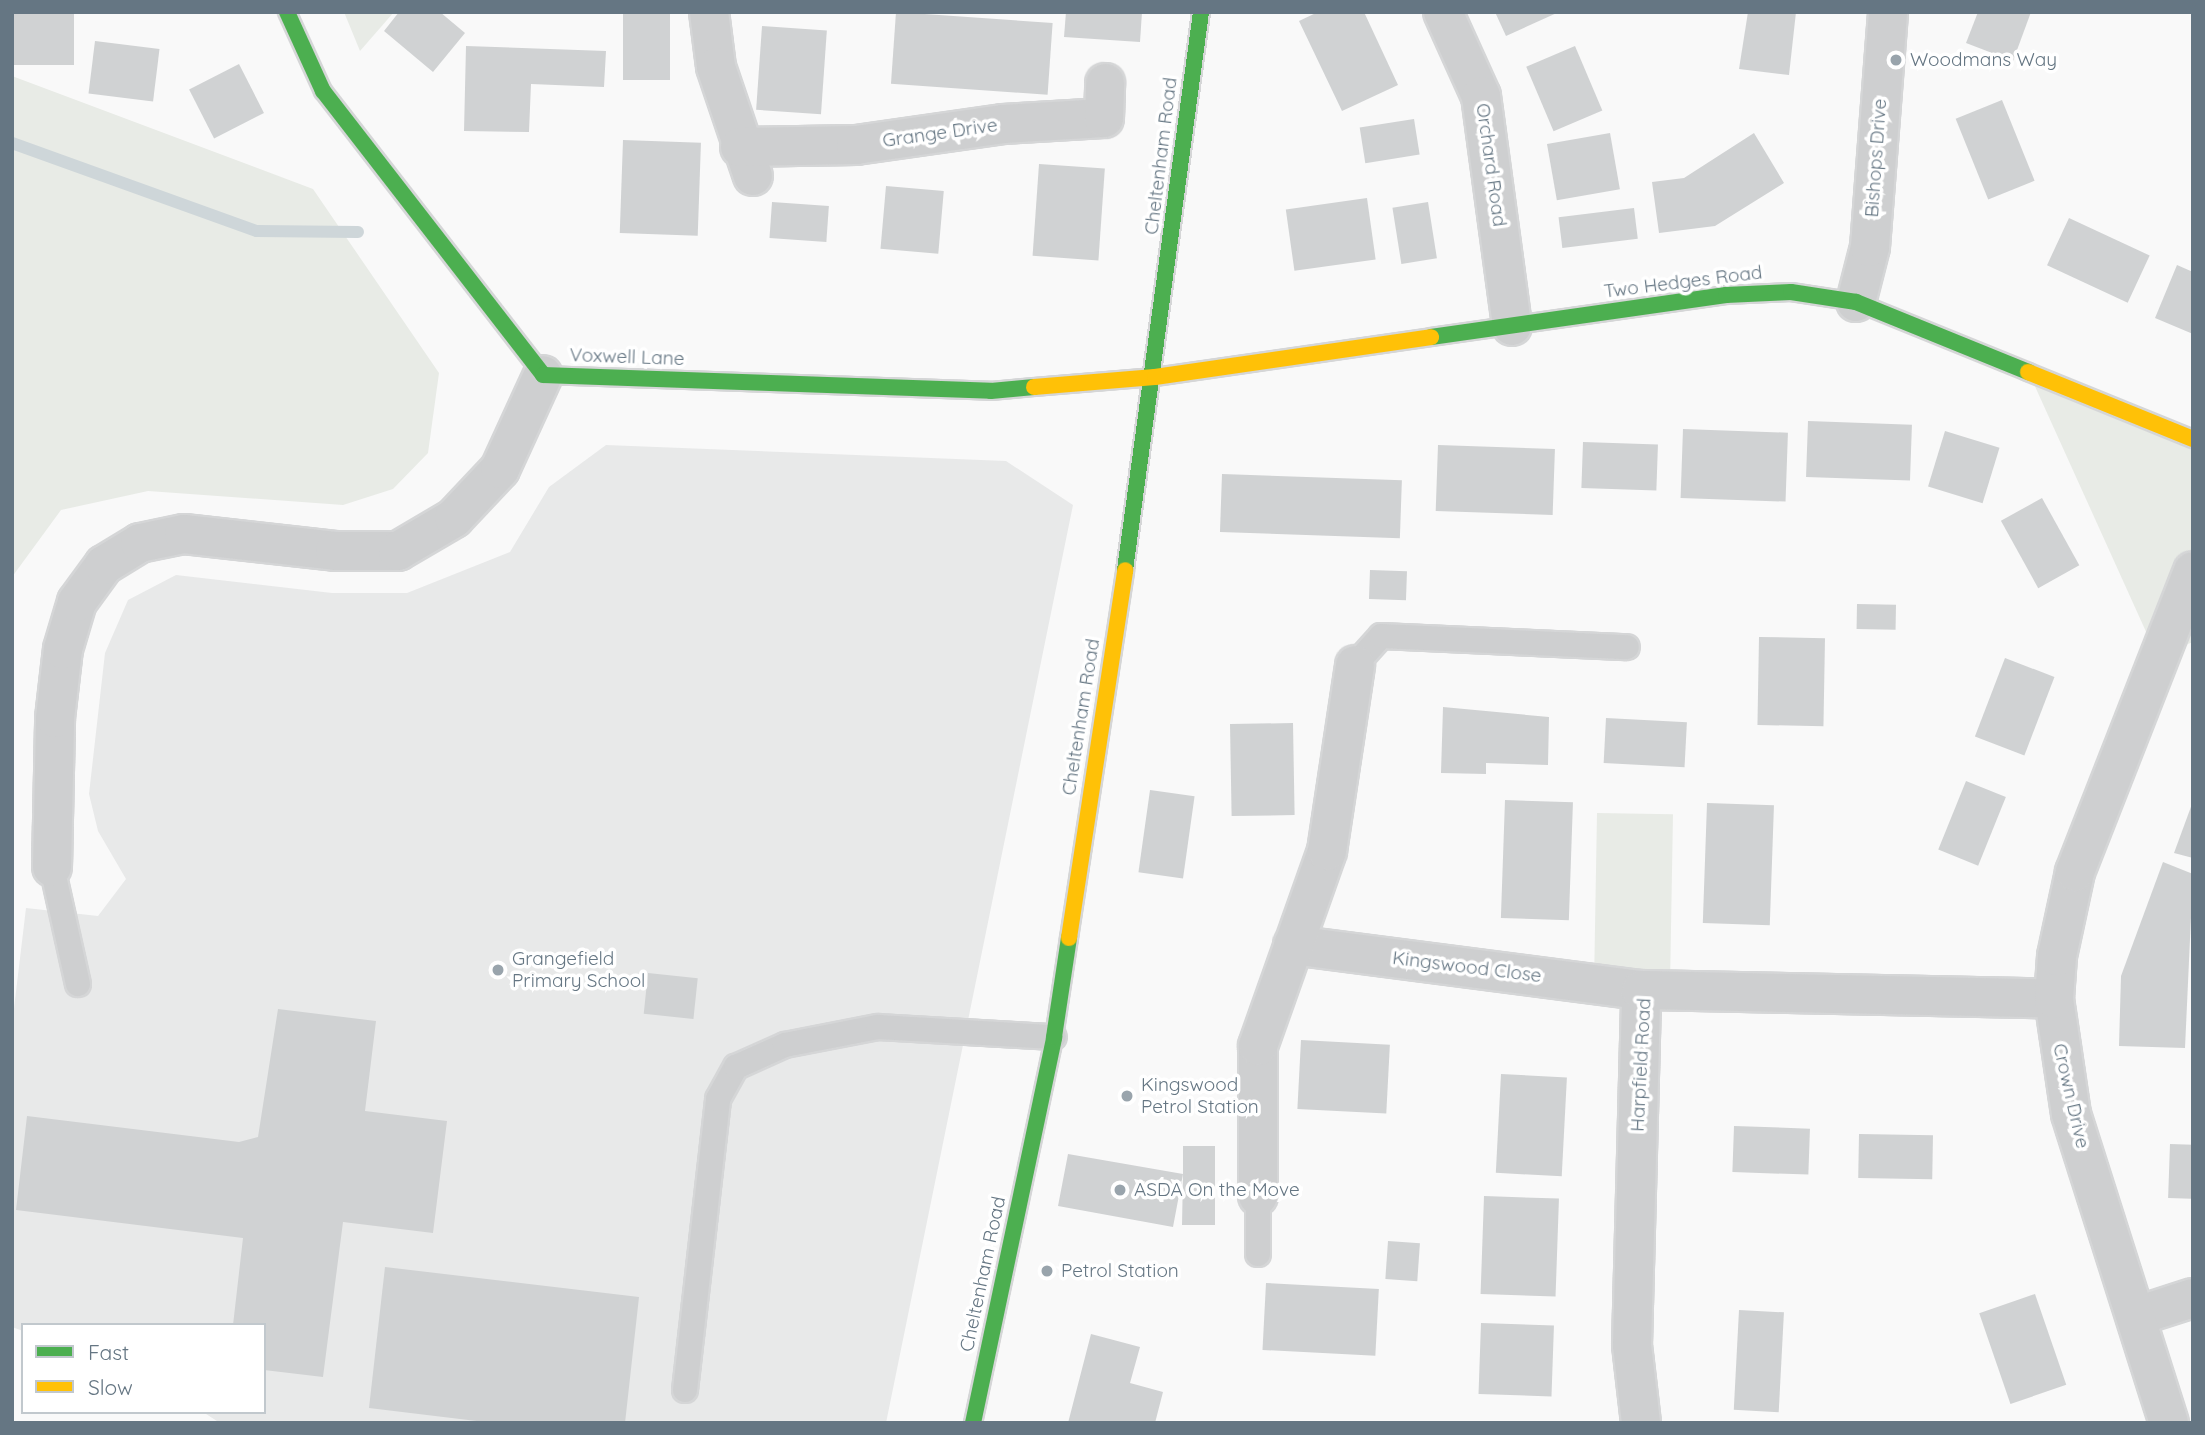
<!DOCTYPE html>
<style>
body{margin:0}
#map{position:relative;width:2205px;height:1435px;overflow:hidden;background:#f9f9f9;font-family:Quicksand,sans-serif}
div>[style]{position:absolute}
.built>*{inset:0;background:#e8e9e9}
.green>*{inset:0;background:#e8ebe6;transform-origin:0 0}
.stream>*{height:12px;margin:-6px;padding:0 6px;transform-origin:6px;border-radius:6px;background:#ced6d9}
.building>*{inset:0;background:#d0d2d3;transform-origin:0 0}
.roads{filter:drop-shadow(2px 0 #d5d6d7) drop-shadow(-2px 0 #d5d6d7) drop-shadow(0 2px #d5d6d7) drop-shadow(0 -2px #d5d6d7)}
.lane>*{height:24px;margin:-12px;padding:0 12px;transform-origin:12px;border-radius:12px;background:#cecfd0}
.street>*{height:38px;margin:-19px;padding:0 19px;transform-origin:19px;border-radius:19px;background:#cecfd0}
.fast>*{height:16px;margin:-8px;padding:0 8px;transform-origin:8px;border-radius:8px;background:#4caf50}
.slow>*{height:16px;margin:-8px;padding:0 8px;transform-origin:8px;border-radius:8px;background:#ffc107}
.dots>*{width:19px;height:19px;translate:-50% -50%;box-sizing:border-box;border:4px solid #fff;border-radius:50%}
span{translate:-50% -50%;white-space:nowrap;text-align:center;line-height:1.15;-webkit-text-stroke:7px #fff;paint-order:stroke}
.poi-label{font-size:19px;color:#657683}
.left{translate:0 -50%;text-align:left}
.street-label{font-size:19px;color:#657683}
.frame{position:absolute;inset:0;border:14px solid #657683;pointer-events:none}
.legend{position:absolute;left:21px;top:1323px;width:245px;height:91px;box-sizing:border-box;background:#fff;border:2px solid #c1c8cd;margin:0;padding:9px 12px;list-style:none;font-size:21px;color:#657683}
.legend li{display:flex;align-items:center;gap:14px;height:35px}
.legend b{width:35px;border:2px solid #c1c8cd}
</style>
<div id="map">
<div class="built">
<div style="clip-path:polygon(606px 445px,1006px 461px,1073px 505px,886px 1423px,220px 1423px,203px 1412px,264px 1412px,264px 1325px,23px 1325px,23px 1331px,12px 1327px,12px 1025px,26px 908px,98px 916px,126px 879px,98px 831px,89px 794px,105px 653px,128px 600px,176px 575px,332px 593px,407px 593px,510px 552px,549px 487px)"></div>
</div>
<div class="green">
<div style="clip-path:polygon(344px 12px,394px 12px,360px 51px)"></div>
<div style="clip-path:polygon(12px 76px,313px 189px,439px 373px,428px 453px,393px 489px,343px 505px,148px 491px,61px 510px,12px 577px)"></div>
<div style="clip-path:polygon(2029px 373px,2193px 442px,2193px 642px,2157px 656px)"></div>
<div style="left:1597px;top:813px;width:76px;height:170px;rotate:1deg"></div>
</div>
<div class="stream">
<div style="left:12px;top:143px;width:260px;rotate:19.8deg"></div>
<div style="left:257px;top:231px;width:101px;rotate:0.6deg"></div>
</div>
<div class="building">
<div style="left:12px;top:12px;width:62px;height:53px"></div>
<div style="clip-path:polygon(399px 12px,440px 12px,465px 33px,433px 72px,384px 31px)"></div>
<div style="left:623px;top:12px;width:47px;height:68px"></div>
<div style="left:896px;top:12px;width:157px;height:72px;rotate:4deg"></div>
<div style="clip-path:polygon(1066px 12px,1142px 12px,1140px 42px,1064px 37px)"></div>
<div style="clip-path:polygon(1318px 12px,1364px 12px,1398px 85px,1342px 111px,1299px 21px)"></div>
<div style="clip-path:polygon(1495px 12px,1559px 12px,1506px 36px)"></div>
<div style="clip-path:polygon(1748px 12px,1796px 12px,1789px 75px,1739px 69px)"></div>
<div style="clip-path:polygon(1978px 12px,2031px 12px,2013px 61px,1966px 43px)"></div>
<div style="left:762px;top:26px;width:65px;height:84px;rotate:4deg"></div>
<div style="left:95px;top:41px;width:65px;height:53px;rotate:7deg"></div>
<div style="clip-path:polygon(466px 46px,606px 51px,604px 87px,531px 84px,529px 132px,464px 131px)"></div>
<div style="left:1575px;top:46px;width:70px;height:53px;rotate:67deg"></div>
<div style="left:239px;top:64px;width:55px;height:56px;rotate:63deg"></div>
<div style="left:2002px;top:100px;width:87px;height:50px;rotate:68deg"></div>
<div style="left:1414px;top:119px;width:36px;height:55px;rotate:81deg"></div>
<div style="left:1610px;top:133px;width:57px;height:64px;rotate:80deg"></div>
<div style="clip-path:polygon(1754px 133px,1784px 183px,1715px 226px,1659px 233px,1652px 182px,1684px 178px)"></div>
<div style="left:623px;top:140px;width:78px;height:93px;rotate:2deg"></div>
<div style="left:1039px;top:164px;width:66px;height:92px;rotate:4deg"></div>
<div style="left:886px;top:186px;width:58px;height:63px;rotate:5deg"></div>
<div style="left:1367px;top:198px;width:62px;height:82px;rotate:82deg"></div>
<div style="left:772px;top:202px;width:57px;height:36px;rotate:4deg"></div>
<div style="left:1428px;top:202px;width:57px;height:36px;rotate:81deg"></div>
<div style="left:1634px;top:208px;width:31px;height:76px;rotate:83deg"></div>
<div style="left:2069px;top:218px;width:89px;height:52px;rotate:25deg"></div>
<div style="clip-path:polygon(2177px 265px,2193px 272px,2193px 334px,2155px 318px)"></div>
<div style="left:1808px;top:421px;width:104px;height:56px;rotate:2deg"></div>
<div style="left:1683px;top:429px;width:105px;height:69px;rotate:2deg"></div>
<div style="left:1945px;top:431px;width:57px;height:58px;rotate:17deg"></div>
<div style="left:1583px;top:442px;width:75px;height:46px;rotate:2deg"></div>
<div style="left:1438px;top:445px;width:117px;height:66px;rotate:2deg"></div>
<div style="left:1222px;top:474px;width:180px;height:58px;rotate:2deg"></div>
<div style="left:2042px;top:498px;width:77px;height:47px;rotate:61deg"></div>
<div style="left:1370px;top:570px;width:37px;height:29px;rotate:2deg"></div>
<div style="left:1857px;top:604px;width:39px;height:25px;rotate:1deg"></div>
<div style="left:1759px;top:637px;width:66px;height:88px;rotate:1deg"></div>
<div style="left:2005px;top:658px;width:53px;height:84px;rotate:21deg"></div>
<div style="clip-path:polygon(1443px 707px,1549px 717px,1548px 765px,1486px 763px,1486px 774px,1441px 773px)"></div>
<div style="left:1606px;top:718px;width:81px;height:45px;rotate:3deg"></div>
<div style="left:1293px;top:723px;width:92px;height:63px;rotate:89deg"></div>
<div style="left:1966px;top:781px;width:43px;height:74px;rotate:22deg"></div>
<div style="left:1150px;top:790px;width:45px;height:83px;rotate:8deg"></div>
<div style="left:1505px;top:800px;width:68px;height:118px;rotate:2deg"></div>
<div style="left:1707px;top:803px;width:67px;height:120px;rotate:2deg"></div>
<div style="clip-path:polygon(2192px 804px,2193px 804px,2193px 858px,2174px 853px)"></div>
<div style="clip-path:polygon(2163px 862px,2193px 874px,2185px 1048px,2119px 1046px,2121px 976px)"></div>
<div style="left:648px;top:973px;width:50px;height:41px;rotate:6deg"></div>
<div style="clip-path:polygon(278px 1009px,376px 1021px,365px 1111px,447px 1121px,433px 1233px,343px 1222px,323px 1377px,264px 1370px,264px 1325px,233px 1325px,243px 1238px,16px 1210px,27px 1116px,239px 1142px,258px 1137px)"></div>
<div style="left:1301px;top:1040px;width:89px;height:69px;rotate:3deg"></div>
<div style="left:1501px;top:1074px;width:66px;height:99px;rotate:3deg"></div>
<div style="left:1734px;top:1126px;width:76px;height:46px;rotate:2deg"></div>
<div style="left:1859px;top:1134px;width:74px;height:44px;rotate:1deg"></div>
<div style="left:2170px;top:1144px;width:23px;height:54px;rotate:2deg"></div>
<div style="clip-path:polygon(1183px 1146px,1215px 1146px,1215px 1225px,1182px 1225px,1183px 1174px,1173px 1227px,1058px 1206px,1068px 1154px,1183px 1174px)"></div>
<div style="left:1484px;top:1196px;width:75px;height:98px;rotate:2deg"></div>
<div style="left:1388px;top:1241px;width:32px;height:38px;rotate:4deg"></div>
<div style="clip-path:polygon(385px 1267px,639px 1297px,625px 1423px,493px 1423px,369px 1408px)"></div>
<div style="left:1266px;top:1283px;width:113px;height:67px;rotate:3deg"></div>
<div style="left:2035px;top:1294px;width:96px;height:59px;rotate:71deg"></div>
<div style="left:1739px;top:1310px;width:45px;height:100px;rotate:3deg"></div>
<div style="left:1481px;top:1323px;width:73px;height:71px;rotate:2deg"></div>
<div style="clip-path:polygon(1091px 1334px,1140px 1347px,1130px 1383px,1163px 1392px,1155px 1423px,1068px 1423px)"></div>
</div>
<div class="roads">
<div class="lane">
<div style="left:1355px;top:665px;width:39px;rotate:-48deg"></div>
<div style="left:1381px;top:636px;width:246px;rotate:2.6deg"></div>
<div style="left:52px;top:867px;width:120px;rotate:77.5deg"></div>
<div style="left:1258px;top:1196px;width:58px;rotate:90deg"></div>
<div style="left:685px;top:1390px;width:293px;rotate:-83.5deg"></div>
<div style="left:718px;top:1099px;width:37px;rotate:-61deg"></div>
<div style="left:736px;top:1067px;width:54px;rotate:-24.2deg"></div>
<div style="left:785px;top:1045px;width:95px;rotate:-11deg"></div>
<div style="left:878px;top:1027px;width:176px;rotate:3.3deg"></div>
</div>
<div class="street">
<div style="left:709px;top:12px;width:55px;rotate:82.7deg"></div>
<div style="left:716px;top:67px;width:115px;rotate:71.3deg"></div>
<div style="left:1443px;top:12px;width:92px;rotate:65.7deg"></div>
<div style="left:1481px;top:96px;width:232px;rotate:82.3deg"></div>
<div style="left:740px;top:147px;width:116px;rotate:-1deg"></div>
<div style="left:856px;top:145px;width:148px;rotate:-8.1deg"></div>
<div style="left:1003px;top:124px;width:101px;rotate:-3.4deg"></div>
<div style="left:1104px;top:118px;width:35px;rotate:-88deg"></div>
<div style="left:1856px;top:302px;width:57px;rotate:-75.7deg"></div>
<div style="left:1870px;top:247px;width:236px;rotate:-85.6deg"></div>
<div style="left:52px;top:867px;width:149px;rotate:-88.8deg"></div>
<div style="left:55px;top:718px;width:69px;rotate:-83.4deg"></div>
<div style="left:63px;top:649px;width:49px;rotate:-73.4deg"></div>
<div style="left:77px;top:602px;width:46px;rotate:-53.9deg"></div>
<div style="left:104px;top:565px;width:42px;rotate:-31.4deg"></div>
<div style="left:140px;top:543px;width:45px;rotate:-11.6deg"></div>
<div style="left:184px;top:534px;width:152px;rotate:6.4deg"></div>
<div style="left:335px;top:551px;width:63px"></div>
<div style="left:398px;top:551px;width:65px;rotate:-30.5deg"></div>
<div style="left:454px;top:518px;width:67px;rotate:-46.8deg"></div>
<div style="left:500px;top:469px;width:103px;rotate:-65.4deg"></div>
<div style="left:1293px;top:945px;width:351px;rotate:7.4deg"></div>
<div style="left:1258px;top:1196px;width:150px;rotate:-90deg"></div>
<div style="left:1258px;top:1046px;width:207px;rotate:-70.5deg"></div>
<div style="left:1327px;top:851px;width:188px;rotate:-81.4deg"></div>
<div style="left:2137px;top:1316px;width:59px;rotate:-17.8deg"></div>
<div style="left:1641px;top:1423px;width:79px;rotate:-96.6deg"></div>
<div style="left:1632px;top:1345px;width:355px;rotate:-88.5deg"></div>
<div style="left:1641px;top:990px;width:413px;rotate:1.2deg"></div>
<div style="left:2169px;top:1423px;width:324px;rotate:-107.6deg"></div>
<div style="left:2071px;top:1114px;width:116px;rotate:-98.4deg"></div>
<div style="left:2054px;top:999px;width:43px;rotate:-86deg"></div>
<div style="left:2057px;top:956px;width:86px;rotate:-77.9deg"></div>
<div style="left:2075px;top:872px;width:323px;rotate:-68.6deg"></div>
</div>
<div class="fast">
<div style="left:287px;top:12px;width:87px;rotate:65.5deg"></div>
<div style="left:323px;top:91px;width:359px;rotate:52.2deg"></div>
<div style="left:543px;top:375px;width:448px;rotate:2deg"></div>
<div style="left:991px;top:391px;width:43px;rotate:-5.3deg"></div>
<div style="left:1431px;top:337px;width:298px;rotate:-8.1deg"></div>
<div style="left:1726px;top:295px;width:65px;rotate:-2.6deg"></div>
<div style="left:1791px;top:292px;width:66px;rotate:8.7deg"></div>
<div style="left:1856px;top:302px;width:186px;rotate:22.1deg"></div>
<div style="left:1125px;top:570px;width:563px;rotate:-82.24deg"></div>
<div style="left:973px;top:1423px;width:394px;rotate:-78.1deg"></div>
<div style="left:1054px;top:1037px;width:100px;rotate:-81.4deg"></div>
</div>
<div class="slow">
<div style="left:2028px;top:372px;width:178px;rotate:22.1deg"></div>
<div style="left:1034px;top:387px;width:121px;rotate:-4.7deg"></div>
<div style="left:1155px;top:377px;width:279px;rotate:-8.2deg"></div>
<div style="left:1069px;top:938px;width:372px;rotate:-81.3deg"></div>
</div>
</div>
<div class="dots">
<div style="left:1896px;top:60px;background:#99a4ac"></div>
<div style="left:498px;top:970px;background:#99a4ac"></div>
<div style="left:1127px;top:1096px;background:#99a4ac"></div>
<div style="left:1120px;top:1190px;background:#99a4ac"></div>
<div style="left:1047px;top:1271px;background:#99a4ac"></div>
</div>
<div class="poi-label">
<span class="left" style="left:1910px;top:60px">Woodmans Way</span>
<span class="left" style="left:512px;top:970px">Grangefield<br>Primary School</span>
<span class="left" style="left:1141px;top:1096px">Kingswood<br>Petrol Station</span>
<span class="left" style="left:1134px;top:1190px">ASDA On the Move</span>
<span class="left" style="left:1061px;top:1271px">Petrol Station</span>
</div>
<div class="street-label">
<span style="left:940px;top:133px;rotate:-8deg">Grange Drive</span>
<span style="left:1161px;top:156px;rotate:-83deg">Cheltenham Road</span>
<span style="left:1876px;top:158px;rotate:-86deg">Bishops Drive</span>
<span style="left:1491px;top:165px;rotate:82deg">Orchard Road</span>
<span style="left:1683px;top:282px;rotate:-7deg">Two Hedges Road</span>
<span style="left:627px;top:357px;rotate:2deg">Voxwell Lane</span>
<span style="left:1081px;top:717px;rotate:-81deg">Cheltenham Road</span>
<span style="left:1467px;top:967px;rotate:7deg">Kingswood Close</span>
<span style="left:1641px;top:1065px;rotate:-87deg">Harpfield Road</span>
<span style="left:2071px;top:1096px;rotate:77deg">Crown Drive</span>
<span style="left:983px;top:1274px;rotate:-78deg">Cheltenham Road</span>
</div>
<div class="frame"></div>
<ul class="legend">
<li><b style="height:9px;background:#4caf50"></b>Fast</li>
<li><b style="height:9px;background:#ffc107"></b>Slow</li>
</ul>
</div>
